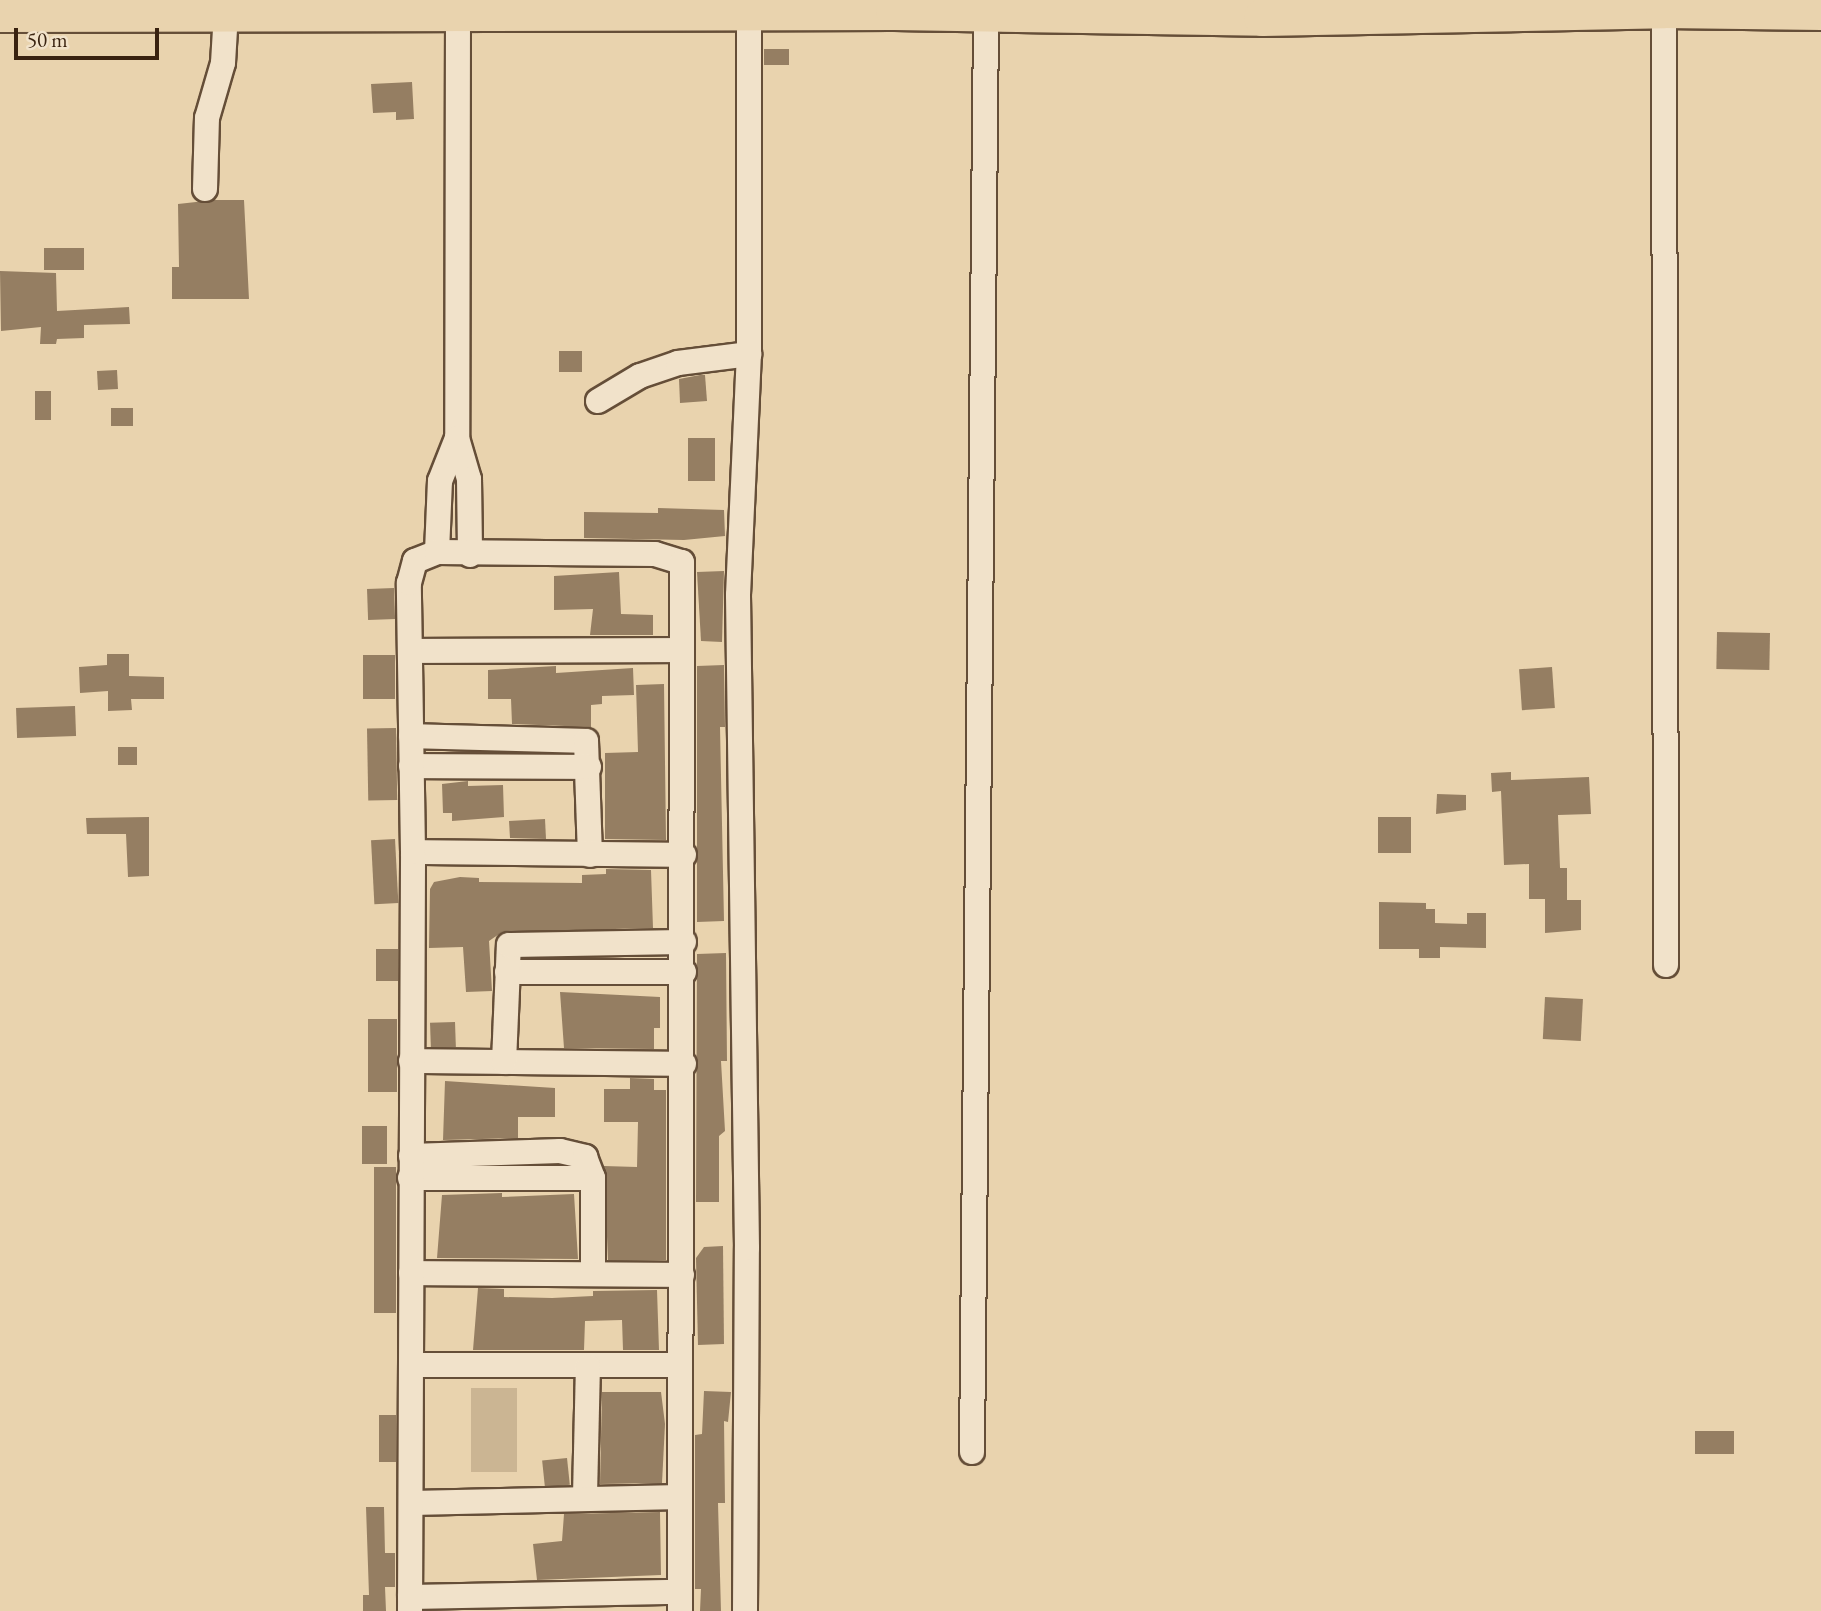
<!DOCTYPE html>
<style>
body{margin:0}
#map{position:relative;width:1821px;height:1611px;overflow:hidden;background:#e9d3ae;font-family:"EB Garamond",serif}
div>[style]{position:absolute}
.green>*{inset:0;background:#cbb593;transform-origin:0 0}
.building>*{inset:0;background:#957e62;transform-origin:0 0}
.roads{filter:drop-shadow(2px 0 #654e38) drop-shadow(-2px 0 #654e38) drop-shadow(0 2px #654e38) drop-shadow(0 -2px #654e38)}
.minor>*{height:24px;margin:-12px;padding:0 12px;transform-origin:12px;border-radius:12px;background:#f1e2ca}
.highway>*{height:37px;margin:-18.5px;padding:0 18.5px;transform-origin:18.5px;border-radius:18.5px;background:#e9d3ae}
span{translate:-50% -50%;white-space:nowrap;text-align:center;line-height:1.15;-webkit-text-stroke:5px #f1e2ca;paint-order:stroke}
.scale{position:absolute;left:14px;top:28px;width:145px;height:32px;box-sizing:border-box;border:4px solid #392210;border-top:0;padding-left:9px;font-size:21px;line-height:24px;white-space:nowrap;color:#392210;-webkit-text-stroke:5px #f1e2ca;paint-order:stroke}
</style>
<div id="map">
<div class="green">
<div style="left:471px;top:1388px;width:46px;height:84px"></div>
</div>
<div class="building">
<div style="left:789px;top:49px;width:16px;height:25px;rotate:90deg"></div>
<div style="clip-path:polygon(412px 82px,414px 119px,396px 120px,396px 112px,373px 113px,371px 84px)"></div>
<div style="clip-path:polygon(214px 200px,244px 200px,249px 299px,172px 299px,172px 267px,179px 267px,178px 204px)"></div>
<div style="left:84px;top:248px;width:22px;height:40px;rotate:90deg"></div>
<div style="clip-path:polygon(0 271px,56px 273px,57px 311px,129px 307px,130px 324px,84px 325px,84px 338px,57px 339px,56px 344px,40px 344px,41px 327px,1px 331px)"></div>
<div style="left:559px;top:351px;width:23px;height:21px"></div>
<div style="left:117px;top:370px;width:19px;height:20px;rotate:87deg"></div>
<div style="clip-path:polygon(700px 375px,705px 375px,707px 401px,680px 403px,679px 379px)"></div>
<div style="left:35px;top:391px;width:16px;height:29px"></div>
<div style="left:111px;top:408px;width:22px;height:18px"></div>
<div style="left:715px;top:438px;width:43px;height:27px;rotate:90deg"></div>
<div style="clip-path:polygon(658px 508px,724px 510px,725px 536px,684px 540px,584px 538px,584px 512px,658px 513px)"></div>
<div style="clip-path:polygon(724px 571px,722px 642px,701px 641px,697px 572px)"></div>
<div style="clip-path:polygon(619px 572px,621px 614px,653px 615px,653px 635px,590px 635px,593px 609px,554px 610px,554px 576px)"></div>
<div style="left:394px;top:588px;width:31px;height:27px;rotate:88deg"></div>
<div style="left:1717px;top:632px;width:53px;height:37px;rotate:1deg"></div>
<div style="clip-path:polygon(107px 654px,129px 654px,129px 676px,164px 677px,164px 699px,131px 699px,132px 710px,108px 711px,108px 691px,80px 693px,79px 667px,107px 665px)"></div>
<div style="left:363px;top:655px;width:32px;height:44px"></div>
<div style="clip-path:polygon(724px 665px,725px 727px,720px 727px,724px 921px,697px 922px,697px 666px)"></div>
<div style="clip-path:polygon(556px 666px,556px 673px,633px 668px,634px 695px,602px 696px,602px 704px,591px 705px,591px 727px,512px 724px,511px 699px,488px 699px,488px 670px)"></div>
<div style="left:1552px;top:667px;width:41px;height:33px;rotate:86deg"></div>
<div style="clip-path:polygon(664px 684px,666px 840px,605px 839px,605px 753px,638px 752px,636px 685px)"></div>
<div style="left:75px;top:706px;width:30px;height:59px;rotate:88deg"></div>
<div style="left:396px;top:728px;width:72px;height:29px;rotate:89deg"></div>
<div style="left:118px;top:747px;width:19px;height:18px"></div>
<div style="clip-path:polygon(1511px 772px,1511px 780px,1589px 777px,1591px 814px,1558px 815px,1560px 868px,1567px 868px,1567px 900px,1581px 900px,1581px 930px,1545px 933px,1545px 899px,1529px 899px,1529px 864px,1504px 865px,1501px 791px,1492px 792px,1491px 773px)"></div>
<div style="clip-path:polygon(468px 781px,468px 786px,503px 785px,504px 817px,452px 821px,452px 813px,443px 813px,442px 784px)"></div>
<div style="clip-path:polygon(1437px 794px,1466px 795px,1466px 810px,1436px 814px)"></div>
<div style="clip-path:polygon(149px 817px,149px 876px,128px 877px,126px 834px,87px 834px,86px 818px)"></div>
<div style="left:1378px;top:817px;width:33px;height:36px"></div>
<div style="clip-path:polygon(545px 819px,546px 839px,510px 838px,509px 821px)"></div>
<div style="left:395px;top:839px;width:64px;height:24px;rotate:87deg"></div>
<div style="clip-path:polygon(606px 869px,651px 870px,653px 928px,502px 932px,489px 941px,492px 991px,466px 992px,463px 947px,429px 948px,430px 889px,434px 882px,460px 877px,479px 878px,479px 882px,582px 883px,582px 875px,606px 874px)"></div>
<div style="clip-path:polygon(1379px 902px,1426px 903px,1426px 909px,1435px 909px,1435px 923px,1467px 924px,1467px 913px,1486px 913px,1486px 948px,1440px 947px,1440px 958px,1419px 958px,1419px 949px,1379px 949px)"></div>
<div style="left:376px;top:949px;width:22px;height:32px"></div>
<div style="clip-path:polygon(726px 953px,727px 1061px,721px 1061px,725px 1131px,719px 1136px,719px 1202px,696px 1202px,697px 954px)"></div>
<div style="clip-path:polygon(560px 992px,660px 997px,660px 1028px,654px 1028px,654px 1049px,564px 1048px)"></div>
<div style="left:1545px;top:997px;width:38px;height:42px;rotate:3deg"></div>
<div style="left:368px;top:1019px;width:29px;height:73px"></div>
<div style="left:455px;top:1022px;width:25px;height:25px;rotate:88deg"></div>
<div style="clip-path:polygon(630px 1078px,654px 1079px,654px 1090px,666px 1090px,666px 1260px,608px 1260px,604px 1166px,637px 1167px,638px 1122px,604px 1122px,604px 1089px,630px 1089px)"></div>
<div style="clip-path:polygon(445px 1081px,555px 1088px,555px 1117px,518px 1117px,518px 1138px,443px 1140px)"></div>
<div style="left:362px;top:1126px;width:25px;height:38px"></div>
<div style="left:374px;top:1167px;width:22px;height:146px"></div>
<div style="clip-path:polygon(502px 1193px,502px 1197px,574px 1194px,578px 1259px,437px 1258px,442px 1195px)"></div>
<div style="clip-path:polygon(723px 1246px,724px 1344px,698px 1345px,696px 1258px,704px 1247px)"></div>
<div style="clip-path:polygon(478px 1288px,504px 1289px,504px 1297px,552px 1298px,593px 1296px,593px 1291px,657px 1290px,659px 1350px,623px 1350px,622px 1320px,585px 1321px,584px 1350px,473px 1350px)"></div>
<div style="clip-path:polygon(704px 1391px,731px 1392px,728px 1422px,724px 1421px,725px 1503px,718px 1503px,721px 1611px,700px 1611px,701px 1589px,695px 1589px,695px 1435px,702px 1434px)"></div>
<div style="clip-path:polygon(602px 1392px,661px 1392px,665px 1424px,662px 1483px,600px 1484px)"></div>
<div style="left:379px;top:1415px;width:17px;height:47px"></div>
<div style="left:1695px;top:1431px;width:39px;height:23px"></div>
<div style="left:567px;top:1458px;width:27px;height:25px;rotate:84deg"></div>
<div style="clip-path:polygon(366px 1507px,384px 1507px,385px 1553px,395px 1553px,395px 1587px,385px 1587px,386px 1611px,363px 1611px,363px 1595px,369px 1595px)"></div>
<div style="clip-path:polygon(660px 1512px,661px 1575px,537px 1580px,533px 1544px,562px 1541px,564px 1514px)"></div>
</div>
<div class="roads">
<div class="minor">
<div style="left:1664px;top:9px;width:956px;rotate:89.88deg"></div>
<div style="left:458px;top:14px;width:424px;rotate:90.1deg"></div>
<div style="left:457px;top:438px;width:43px;rotate:73.7deg"></div>
<div style="left:469px;top:479px;width:76px;rotate:89.2deg"></div>
<div style="left:205px;top:189px;width:71px;rotate:-88.4deg"></div>
<div style="left:207px;top:118px;width:57px;rotate:-73.8deg"></div>
<div style="left:223px;top:63px;width:50px;rotate:-86.6deg"></div>
<div style="left:598px;top:401px;width:49px;rotate:-30.8deg"></div>
<div style="left:640px;top:376px;width:40px;rotate:-18.9deg"></div>
<div style="left:678px;top:363px;width:72px;rotate:-7.2deg"></div>
<div style="left:437px;top:552px;width:71px;rotate:-87.6deg"></div>
<div style="left:440px;top:481px;width:46px;rotate:-68.4deg"></div>
<div style="left:411px;top:651px;width:271px;rotate:-0.2deg"></div>
<div style="left:411px;top:736px;width:175px;rotate:1.6deg"></div>
<div style="left:586px;top:741px;width:114px;rotate:88deg"></div>
<div style="left:411px;top:766px;width:178px;rotate:0.3deg"></div>
<div style="left:413px;top:852px;width:271px;rotate:0.6deg"></div>
<div style="left:507px;top:972px;width:177px"></div>
<div style="left:411px;top:1061px;width:273px;rotate:0.6deg"></div>
<div style="left:504px;top:1062px;width:117px;rotate:-87.6deg"></div>
<div style="left:509px;top:945px;width:175px;rotate:-1deg"></div>
<div style="left:411px;top:1156px;width:149px;rotate:-1.9deg"></div>
<div style="left:560px;top:1151px;width:26px;rotate:13deg"></div>
<div style="left:585px;top:1157px;width:22px;rotate:69deg"></div>
<div style="left:593px;top:1178px;width:96px;rotate:90deg"></div>
<div style="left:410px;top:1178px;width:183px"></div>
<div style="left:411px;top:1273px;width:271px;rotate:0.4deg"></div>
<div style="left:411px;top:1365px;width:269px"></div>
<div style="left:972px;top:1452px;width:1439px;rotate:-89.44deg"></div>
<div style="left:585px;top:1496px;width:129px;rotate:-88.7deg"></div>
<div style="left:412px;top:1503px;width:268px;rotate:-1.3deg"></div>
<div style="left:410px;top:1597px;width:270px;rotate:-1.1deg"></div>
<div style="left:410px;top:1611px;width:759px;rotate:-89.77deg"></div>
<div style="left:413px;top:852px;width:269px;rotate:-90.9deg"></div>
<div style="left:409px;top:583px;width:23px;rotate:-75deg"></div>
<div style="left:415px;top:561px;width:24px;rotate:-22deg"></div>
<div style="left:437px;top:552px;width:218px;rotate:0.5deg"></div>
<div style="left:655px;top:554px;width:28px;rotate:17deg"></div>
<div style="left:682px;top:562px;width:1049px;rotate:90.11deg"></div>
<div style="left:745px;top:1611px;width:363px;rotate:-89.7deg"></div>
<div style="left:747px;top:1248px;width:653px;rotate:-90.79deg"></div>
<div style="left:738px;top:595px;width:241px;rotate:-87.4deg"></div>
<div style="left:749px;top:354px;width:342px;rotate:-90deg"></div>
</div>
<div class="highway">
<div style="left:0;top:13px;width:894px;rotate:-0.13deg"></div>
<div style="left:894px;top:11px;width:368px;rotate:0.9deg"></div>
<div style="left:1262px;top:17px;width:402px;rotate:-1.1deg"></div>
<div style="left:1664px;top:9px;width:157px;rotate:0.7deg"></div>
</div>
</div>
<div class="scale">50 m</div>
</div>
